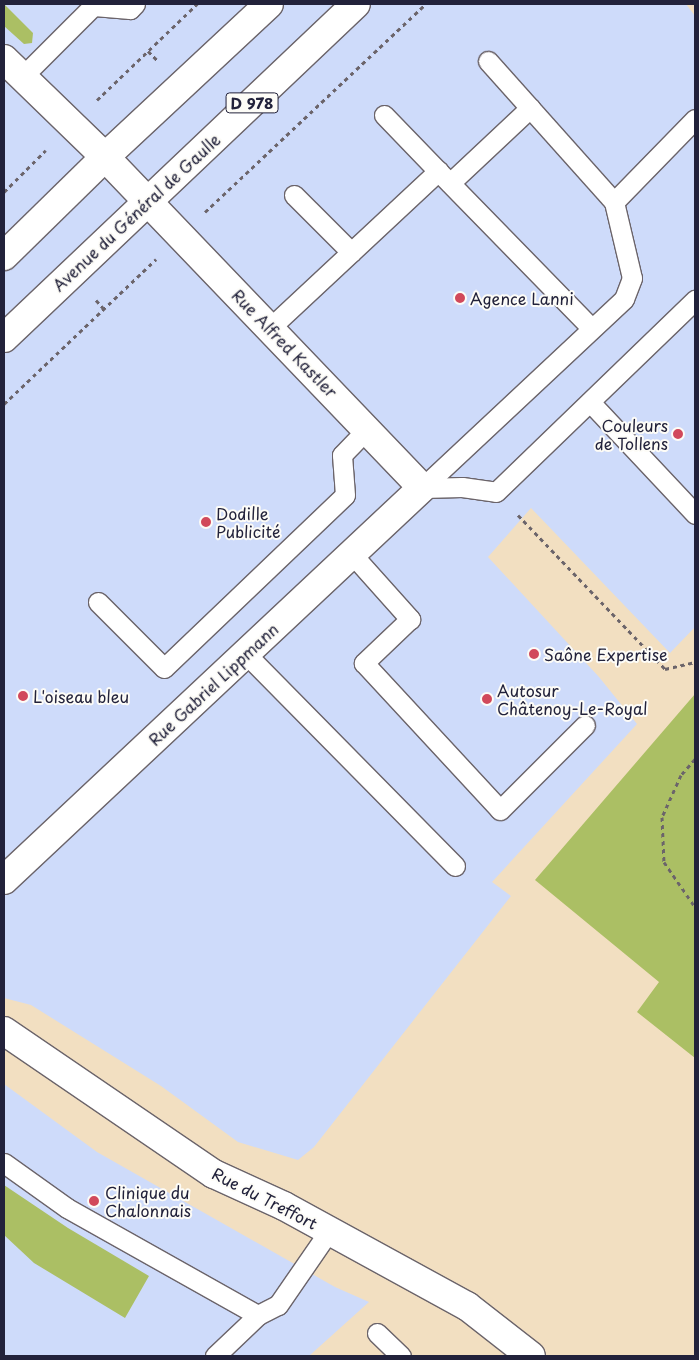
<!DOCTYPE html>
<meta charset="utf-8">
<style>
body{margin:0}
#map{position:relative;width:699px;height:1360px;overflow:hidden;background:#f2dfc1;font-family:"Playpen Sans",sans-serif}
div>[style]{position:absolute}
.built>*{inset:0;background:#cedbfa}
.green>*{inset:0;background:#abbf64}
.path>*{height:3px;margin-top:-1.5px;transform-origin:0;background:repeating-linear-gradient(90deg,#6b646a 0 4px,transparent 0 8px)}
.roads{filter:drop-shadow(1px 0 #6b646a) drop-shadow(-1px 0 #6b646a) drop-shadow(0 1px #6b646a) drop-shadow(0 -1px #6b646a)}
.lane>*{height:19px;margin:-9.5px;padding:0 9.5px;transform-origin:9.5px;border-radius:9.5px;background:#fff}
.street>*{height:28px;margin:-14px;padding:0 14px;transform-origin:14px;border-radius:14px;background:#fff}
.primary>*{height:28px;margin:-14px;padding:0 14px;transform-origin:14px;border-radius:14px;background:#fff}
.dots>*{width:14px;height:14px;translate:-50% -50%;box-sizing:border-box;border:2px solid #fdfcf7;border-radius:50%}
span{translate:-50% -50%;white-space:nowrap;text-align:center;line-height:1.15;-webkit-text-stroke:4px #fdfcf7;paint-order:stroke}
.shield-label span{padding:1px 4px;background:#fdfcf7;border:1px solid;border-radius:4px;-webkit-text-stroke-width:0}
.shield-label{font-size:15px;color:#22223b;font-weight:700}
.street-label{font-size:16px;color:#22223b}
.poi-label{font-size:16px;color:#22223b}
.left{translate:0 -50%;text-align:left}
.right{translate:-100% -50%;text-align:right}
.frame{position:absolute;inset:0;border:5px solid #22223b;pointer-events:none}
</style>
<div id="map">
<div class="built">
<div style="clip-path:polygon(4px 4px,686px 4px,695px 16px,695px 627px,670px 653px,531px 508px,488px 557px,599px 677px,637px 724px,492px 882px,511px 896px,314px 1147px,298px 1160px,238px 1142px,161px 1086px,31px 1005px,4px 998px)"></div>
<div style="clip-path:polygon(4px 1084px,97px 1152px,335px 1287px,369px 1302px,309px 1356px,4px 1356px)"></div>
</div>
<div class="green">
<div style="clip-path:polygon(4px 4px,33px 33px,32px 43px,24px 44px,4px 26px)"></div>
<div style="clip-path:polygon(695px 694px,695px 1058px,637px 1012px,659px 982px,535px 880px)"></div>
<div style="clip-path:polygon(4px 1185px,68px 1228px,149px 1276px,125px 1318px,34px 1263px,4px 1235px)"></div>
</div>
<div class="path">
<div style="left:148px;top:51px;width:14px;rotate:45deg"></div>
<div style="left:97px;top:100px;width:139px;rotate:-43.8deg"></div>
<div style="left:4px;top:192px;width:59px;rotate:-45deg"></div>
<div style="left:205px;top:212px;width:303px;rotate:-43.3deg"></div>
<div style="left:96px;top:300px;width:12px;rotate:48deg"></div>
<div style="left:4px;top:404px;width:210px;rotate:-43.6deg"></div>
<div style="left:518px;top:515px;width:213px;rotate:46.3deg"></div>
<div style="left:665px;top:669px;width:31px;rotate:-13deg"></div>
<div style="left:695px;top:759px;width:21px;rotate:131deg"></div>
<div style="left:681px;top:775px;width:46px;rotate:114.3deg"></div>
<div style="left:662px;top:817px;width:45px;rotate:87.5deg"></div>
<div style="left:664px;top:862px;width:55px;rotate:55.4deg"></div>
</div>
<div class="roads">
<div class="lane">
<div style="left:94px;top:6px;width:36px;rotate:5deg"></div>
<div style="left:130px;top:9px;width:7px;rotate:-45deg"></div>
<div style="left:488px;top:61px;width:189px;rotate:48.2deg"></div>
<div style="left:614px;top:202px;width:78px;rotate:76.7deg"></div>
<div style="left:632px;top:278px;width:22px;rotate:111deg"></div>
<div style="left:624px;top:299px;width:277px;rotate:136.9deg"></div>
<div style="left:422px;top:488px;width:40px;rotate:-1.4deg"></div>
<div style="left:462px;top:487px;width:34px;rotate:8deg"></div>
<div style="left:496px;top:492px;width:277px;rotate:-44deg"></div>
<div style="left:22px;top:77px;width:103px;rotate:-45deg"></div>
<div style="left:384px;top:115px;width:78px;rotate:46deg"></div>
<div style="left:450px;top:183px;width:110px;rotate:-43.2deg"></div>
<div style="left:294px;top:195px;width:81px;rotate:45deg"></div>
<div style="left:614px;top:202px;width:116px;rotate:-45.7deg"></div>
<div style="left:271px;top:327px;width:229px;rotate:-43deg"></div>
<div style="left:438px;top:171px;width:219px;rotate:45.7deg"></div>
<div style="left:590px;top:402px;width:154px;rotate:46.8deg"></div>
<div style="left:351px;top:553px;width:89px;rotate:48.2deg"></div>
<div style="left:410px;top:619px;width:64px;rotate:136.3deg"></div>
<div style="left:364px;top:663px;width:200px;rotate:47.2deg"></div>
<div style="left:500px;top:810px;width:120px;rotate:-45deg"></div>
<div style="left:98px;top:602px;width:93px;rotate:45deg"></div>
<div style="left:164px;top:668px;width:250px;rotate:-43.7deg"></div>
<div style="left:345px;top:495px;width:40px;rotate:-94.3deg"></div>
<div style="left:342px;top:455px;width:36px;rotate:-46deg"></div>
<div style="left:245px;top:653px;width:299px;rotate:45.4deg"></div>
<div style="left:4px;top:1163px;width:77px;rotate:35.5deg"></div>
<div style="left:67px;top:1208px;width:219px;rotate:29.3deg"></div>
<div style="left:258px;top:1315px;width:22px;rotate:-27deg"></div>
<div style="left:278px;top:1305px;width:90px;rotate:-55.4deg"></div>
<div style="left:377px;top:1333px;width:33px;rotate:44deg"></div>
<div style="left:215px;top:1356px;width:59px;rotate:-43.6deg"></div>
</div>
<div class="street">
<div style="left:4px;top:59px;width:141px;rotate:44.1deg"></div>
<div style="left:105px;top:157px;width:458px;rotate:46.2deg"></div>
<div style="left:422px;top:488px;width:573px;rotate:136.84deg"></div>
<div style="left:4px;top:1031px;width:254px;rotate:34.3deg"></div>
<div style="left:214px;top:1174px;width:77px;rotate:24.6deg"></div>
<div style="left:284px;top:1206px;width:209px;rotate:28.7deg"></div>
<div style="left:467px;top:1306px;width:81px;rotate:38deg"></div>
</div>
<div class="primary">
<div style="left:4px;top:256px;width:141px;rotate:-44.4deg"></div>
<div style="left:105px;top:157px;width:224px;rotate:-43deg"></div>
<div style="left:4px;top:338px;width:485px;rotate:-43.5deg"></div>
</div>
</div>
<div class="dots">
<div style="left:460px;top:298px;background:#d1495b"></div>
<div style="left:678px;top:434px;background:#d1495b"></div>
<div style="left:206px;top:522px;background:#d1495b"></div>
<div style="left:534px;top:654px;background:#d1495b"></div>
<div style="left:23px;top:696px;background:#d1495b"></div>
<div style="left:487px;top:699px;background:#d1495b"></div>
<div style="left:94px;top:1201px;background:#d1495b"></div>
</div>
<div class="shield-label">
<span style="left:252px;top:103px">D 978</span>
</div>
<div class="street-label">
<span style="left:136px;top:212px;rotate:-43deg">Avenue du Général de Gaulle</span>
<span style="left:285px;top:343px;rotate:46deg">Rue Alfred Kastler</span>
<span style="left:213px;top:684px;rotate:-43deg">Rue Gabriel Lippmann</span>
<span style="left:265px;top:1198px;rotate:27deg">Rue du Treffort</span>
</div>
<div class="poi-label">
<span class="left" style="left:470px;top:298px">Agence Lanni</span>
<span class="right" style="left:668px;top:434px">Couleurs<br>de Tollens</span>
<span class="left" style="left:216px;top:522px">Dodille<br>Publicité</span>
<span class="left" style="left:544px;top:654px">Saône Expertise</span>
<span class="left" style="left:497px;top:699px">Autosur<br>Châtenoy-Le-Royal</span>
<span class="left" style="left:33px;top:696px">L'oiseau bleu</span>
<span class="left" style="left:105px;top:1201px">Clinique du<br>Chalonnais</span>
</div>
<div class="frame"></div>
</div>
